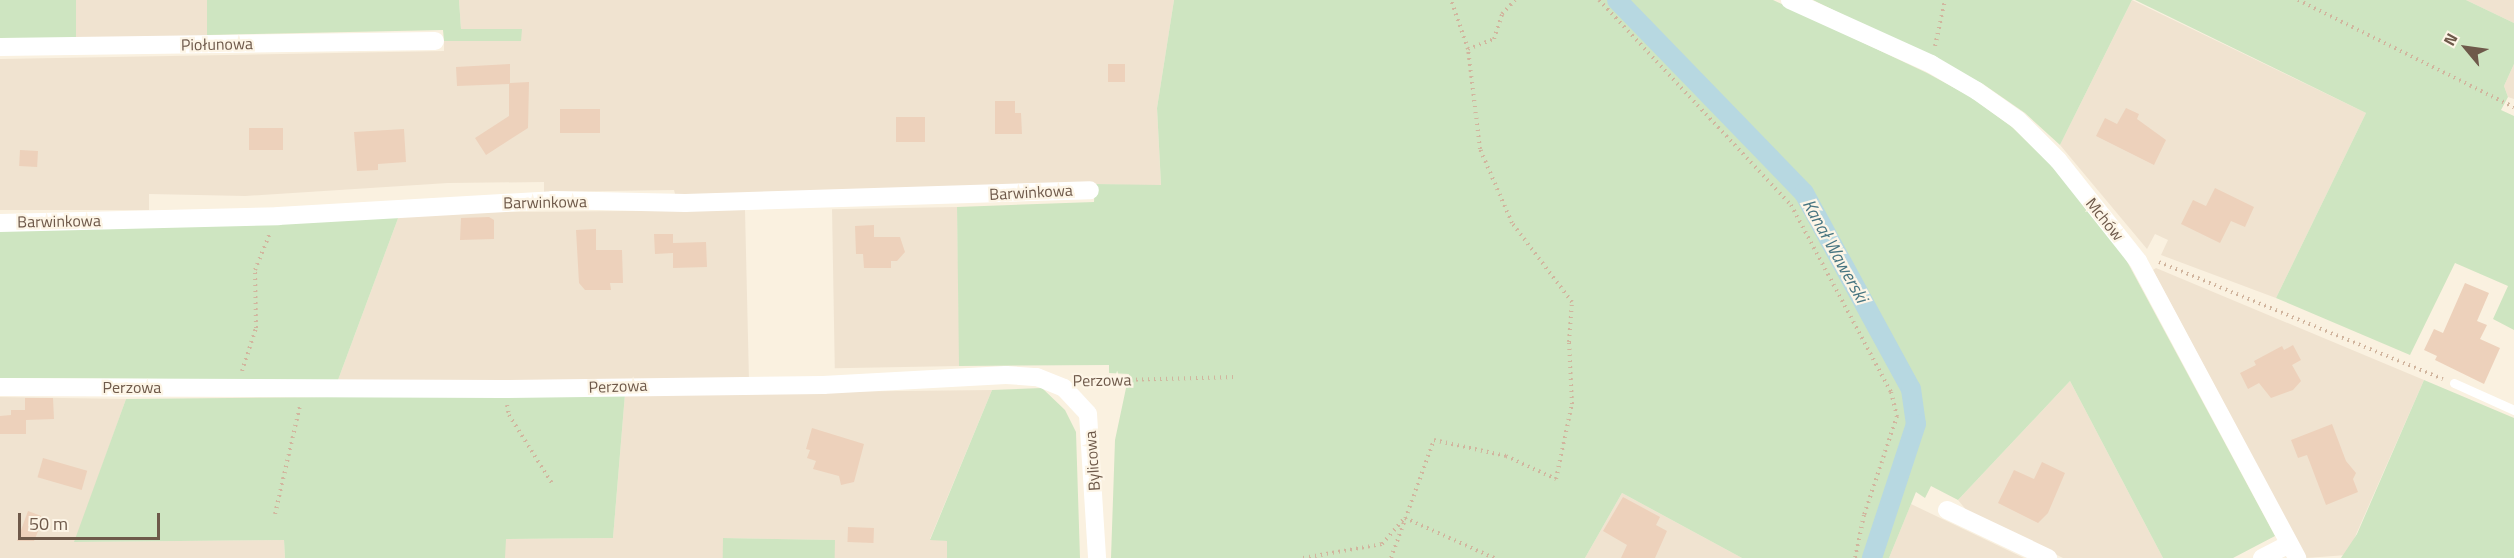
<!DOCTYPE html>
<meta charset="utf-8">
<style>
body{margin:0}
#map{position:relative;width:2514px;height:558px;overflow:hidden;background:#faf1e0;font-family:"Titillium Web",sans-serif}
div>[style]{position:absolute}
.residential>*{inset:0;background:#f0e3d0;transform-origin:0 0}
.green>*{inset:0;background:#cee5c1;transform-origin:0 0}
.canal>*{height:20px;margin:-10px;padding:0 10px;transform-origin:10px;border-radius:10px;background:#b7d8e1}
.building>*{inset:0;background:#edd1bb;transform-origin:0 0}
.path>*{height:4px;margin-top:-2px;transform-origin:0;background:repeating-linear-gradient(90deg,#d1b59e 0 1.5px,transparent 0 6px)}
.service>*{height:9px;margin:-4.5px;padding:0 4.5px;transform-origin:4.5px;border-radius:4.5px;background:#fff}
.minor>*{height:18px;margin:-9px;padding:0 9px;transform-origin:9px;border-radius:9px;background:#fff}
span{translate:-50% -50%;white-space:nowrap;text-align:center;line-height:1.15;-webkit-text-stroke:4.5px #fdf5e6;paint-order:stroke}
.street-label{font-size:16px;color:#6e594a}
.water-label{font-size:18px;color:#467480;font-style:italic}
.north{position:absolute;left:2436px;top:18px;width:60px;height:60px;-webkit-text-stroke:4px #fdf5e6;paint-order:stroke;rotate:299deg;font-size:16px;font-weight:700;line-height:24px;text-align:center;color:#6e594a}
.north::after{content:'';display:block;margin:auto;width:21px;height:27px;background:#6e594a;clip-path:polygon(50% 0,100% 100%,50% 72%,0 100%)}
.scale{position:absolute;left:18px;top:513px;width:142px;height:27px;box-sizing:border-box;border:3px solid #6e594a;border-top:0;padding-left:8px;font-size:18px;line-height:21px;white-space:nowrap;color:#6e594a;-webkit-text-stroke:4px #fdf5e6;paint-order:stroke}
</style>
<div id="map">
<div class="residential">
<div style="left:76px;top:0;width:131px;height:37px"></div>
<div style="clip-path:polygon(459px 0,1174px 0,1157px 108px,1161px 186px,1095px 184px,676px 198px,674px 190px,544px 192px,544px 182px,448px 183px,245px 196px,149px 194px,149px 210px,0 210px,0 59px,444px 51px,444px 41px,521px 41px,521px 29px,461px 29px)"></div>
<div style="clip-path:polygon(2132px 0,2366px 113px,2276px 298px,2161px 255px,2168px 240px,2155px 234px,2147px 249px,2060px 145px)"></div>
<div style="clip-path:polygon(2466px 0,2514px 0,2514px 23px)"></div>
<div style="clip-path:polygon(2514px 64px,2514px 99px,2508px 97px,2504px 86px)"></div>
<div style="left:957px;top:207px;width:159px;height:125px;rotate:89deg"></div>
<div style="clip-path:polygon(745px 210px,749px 380px,338px 380px,400px 213px)"></div>
<div style="clip-path:polygon(2156px 268px,2424px 380px,2347px 555px,2306px 558px,2153px 270px)"></div>
<div style="clip-path:polygon(2070px 381px,2163px 558px,2063px 558px,1967px 511px,1958px 500px)"></div>
<div style="clip-path:polygon(992px 390px,930px 539px,947px 541px,947px 558px,834px 558px,834px 540px,723px 538px,723px 558px,505px 558px,505px 539px,613px 538px,625px 394px)"></div>
<div style="clip-path:polygon(0 397px,126px 399px,75px 542px,284px 540px,285px 558px,0 558px)"></div>
<div style="clip-path:polygon(1622px 493px,1742px 558px,1585px 558px)"></div>
<div style="clip-path:polygon(1911px 504px,2024px 558px,1889px 558px)"></div>
</div>
<div class="green">
<div style="left:0;top:0;width:76px;height:39px"></div>
<div style="clip-path:polygon(207px 0,459px 0,461px 29px,522px 29px,521px 41px,444px 41px,443px 30px,207px 35px)"></div>
<div style="clip-path:polygon(1174px 0,1773px 0,1927px 73px,1971px 97px,2012px 127px,2052px 166px,2123px 254px,2275px 536px,2233px 558px,2163px 558px,2070px 381px,1958px 500px,1931px 486px,1925px 498px,1916px 492px,1889px 558px,1742px 558px,1622px 493px,1585px 558px,1111px 558px,1115px 440px,1129px 374px,1109px 373px,1109px 365px,959px 366px,957px 207px,1094px 202px,1095px 184px,1161px 185px,1157px 108px)"></div>
<div style="clip-path:polygon(1813px 0,2132px 0,2060px 145px,2025px 113px,1983px 84px)"></div>
<div style="clip-path:polygon(2135px 0,2466px 0,2514px 23px,2514px 64px,2504px 86px,2508px 97px,2501px 110px,2514px 116px,2514px 330px,2493px 319px,2508px 286px,2455px 263px,2410px 355px,2276px 298px,2366px 113px)"></div>
<div style="clip-path:polygon(400px 213px,338px 380px,0 378px,0 230px)"></div>
<div style="clip-path:polygon(2424px 380px,2514px 418px,2514px 558px,2341px 558px,2357px 534px)"></div>
<div style="clip-path:polygon(1042px 388px,1065px 410px,1076px 432px,1080px 558px,947px 558px,947px 541px,930px 540px,992px 390px)"></div>
<div style="clip-path:polygon(625px 394px,613px 538px,506px 539px,505px 558px,285px 558px,284px 540px,74px 542px,126px 399px)"></div>
<div style="left:723px;top:538px;width:112px;height:20px;rotate:1deg"></div>
</div>
<div class="canal">
<div style="left:1617px;top:0;width:269px;rotate:45.9deg"></div>
<div style="left:1804px;top:193px;width:223px;rotate:61.4deg"></div>
<div style="left:1911px;top:389px;width:35px;rotate:82deg"></div>
<div style="left:1916px;top:424px;width:141px;rotate:108.2deg"></div>
</div>
<div class="building">
<div style="clip-path:polygon(510px 64px,510px 83px,529px 82px,528px 128px,486px 155px,475px 138px,509px 116px,509px 84px,457px 86px,456px 67px)"></div>
<div style="left:1108px;top:64px;width:17px;height:18px"></div>
<div style="clip-path:polygon(995px 101px,1015px 101px,1015px 113px,1021px 113px,1022px 134px,995px 134px)"></div>
<div style="clip-path:polygon(2126px 108px,2139px 114px,2137px 119px,2166px 140px,2154px 165px,2096px 136px,2105px 118px,2117px 124px)"></div>
<div style="left:600px;top:109px;width:24px;height:40px;rotate:90deg"></div>
<div style="left:925px;top:117px;width:25px;height:29px;rotate:90deg"></div>
<div style="left:283px;top:128px;width:22px;height:34px;rotate:90deg"></div>
<div style="clip-path:polygon(404px 129px,406px 162px,378px 164px,378px 170px,357px 171px,354px 132px)"></div>
<div style="left:20px;top:150px;width:18px;height:16px;rotate:3deg"></div>
<div style="clip-path:polygon(2215px 188px,2254px 207px,2245px 227px,2231px 221px,2220px 243px,2181px 224px,2193px 200px,2206px 206px)"></div>
<div style="clip-path:polygon(489px 217px,494px 220px,494px 239px,460px 240px,461px 218px)"></div>
<div style="clip-path:polygon(874px 225px,874px 237px,900px 237px,905px 252px,897px 261px,891px 261px,891px 268px,864px 268px,863px 254px,856px 254px,855px 226px)"></div>
<div style="clip-path:polygon(596px 229px,596px 250px,622px 250px,623px 283px,610px 283px,611px 290px,585px 290px,579px 283px,576px 230px)"></div>
<div style="clip-path:polygon(654px 234px,673px 234px,673px 243px,706px 242px,707px 267px,673px 268px,673px 253px,655px 254px)"></div>
<div style="clip-path:polygon(2465px 283px,2489px 293px,2477px 321px,2487px 325px,2480px 339px,2500px 348px,2484px 384px,2435px 360px,2437px 356px,2424px 350px,2434px 329px,2443px 333px)"></div>
<div style="clip-path:polygon(2293px 345px,2301px 360px,2292px 365px,2301px 381px,2293px 390px,2271px 398px,2259px 383px,2248px 389px,2240px 373px,2256px 365px,2254px 361px,2282px 346px,2284px 350px)"></div>
<div style="clip-path:polygon(25px 398px,53px 398px,54px 419px,26px 420px,26px 434px,0 434px,0 416px,11px 415px,11px 410px,25px 410px)"></div>
<div style="clip-path:polygon(2332px 424px,2346px 461px,2356px 473px,2353px 479px,2358px 492px,2326px 505px,2307px 455px,2298px 458px,2291px 440px)"></div>
<div style="clip-path:polygon(812px 428px,864px 444px,854px 482px,841px 485px,839px 476px,813px 469px,816px 461px,807px 458px,810px 450px,806px 449px)"></div>
<div style="left:43px;top:458px;width:46px;height:20px;rotate:16deg"></div>
<div style="clip-path:polygon(2042px 462px,2065px 473px,2048px 513px,2038px 523px,1998px 503px,2014px 470px,2034px 479px)"></div>
<div style="clip-path:polygon(1623px 497px,1660px 517px,1656px 525px,1667px 531px,1655px 558px,1621px 558px,1627px 545px,1603px 531px)"></div>
<div style="clip-path:polygon(28px 511px,44px 517px,34px 541px,17px 541px)"></div>
<div style="left:848px;top:527px;width:26px;height:15px;rotate:2deg"></div>
</div>
<div class="path">
<div style="left:1599px;top:0;width:281px;rotate:46.9deg"></div>
<div style="left:1791px;top:205px;width:212px;rotate:61.9deg"></div>
<div style="left:1891px;top:392px;width:25px;rotate:76deg"></div>
<div style="left:1897px;top:416px;width:104px;rotate:108.4deg"></div>
<div style="left:1864px;top:515px;width:44px;rotate:101.8deg"></div>
<div style="left:2298px;top:0;width:241px;rotate:26.4deg"></div>
<div style="left:1935px;top:46px;width:47px;rotate:-77.7deg"></div>
<div style="left:1468px;top:49px;width:28px;rotate:-21deg"></div>
<div style="left:1494px;top:39px;width:26px;rotate:-72deg"></div>
<div style="left:1502px;top:14px;width:19px;rotate:-47deg"></div>
<div style="left:2159px;top:262px;width:307px;rotate:22.4deg"></div>
<div style="left:242px;top:371px;width:45px;rotate:-72deg"></div>
<div style="left:256px;top:328px;width:58px;rotate:-91deg"></div>
<div style="left:255px;top:270px;width:40px;rotate:-68deg"></div>
<div style="left:1082px;top:381px;width:152px;rotate:-1.5deg"></div>
<div style="left:507px;top:405px;width:10px;rotate:79deg"></div>
<div style="left:509px;top:415px;width:83px;rotate:57.8deg"></div>
<div style="left:275px;top:514px;width:111px;rotate:-77deg"></div>
<div style="left:1303px;top:558px;width:80px;rotate:-10deg"></div>
<div style="left:1382px;top:544px;width:35px;rotate:-49deg"></div>
<div style="left:1405px;top:518px;width:98px;rotate:24.2deg"></div>
<div style="left:1391px;top:558px;width:126px;rotate:-70deg"></div>
<div style="left:1434px;top:440px;width:74px;rotate:12.5deg"></div>
<div style="left:1506px;top:456px;width:55px;rotate:24.7deg"></div>
<div style="left:1556px;top:479px;width:77px;rotate:-78deg"></div>
<div style="left:1572px;top:404px;width:62px;rotate:-92.8deg"></div>
<div style="left:1569px;top:342px;width:40px;rotate:-85.7deg"></div>
<div style="left:1572px;top:302px;width:99px;rotate:-127.2deg"></div>
<div style="left:1512px;top:223px;width:81px;rotate:-113.4deg"></div>
<div style="left:1480px;top:149px;width:101px;rotate:-96.8deg"></div>
<div style="left:1468px;top:49px;width:52px;rotate:-109.1deg"></div>
</div>
<div class="service">
<div style="left:2454px;top:383px;width:66px;rotate:24.2deg"></div>
</div>
<div class="minor">
<div style="left:1790px;top:0;width:155px;rotate:24.4deg"></div>
<div style="left:1931px;top:64px;width:53px;rotate:30.4deg"></div>
<div style="left:1977px;top:91px;width:50px;rotate:35.3deg"></div>
<div style="left:2018px;top:120px;width:57px;rotate:45deg"></div>
<div style="left:2058px;top:160px;width:129px;rotate:51.6deg"></div>
<div style="left:2138px;top:261px;width:337px;rotate:61.8deg"></div>
<div style="left:0;top:47px;width:435px;rotate:-0.8deg"></div>
<div style="left:0;top:223px;width:278px;rotate:-1.4deg"></div>
<div style="left:278px;top:216px;width:275px;rotate:-3.3deg"></div>
<div style="left:553px;top:200px;width:132px;rotate:1.3deg"></div>
<div style="left:685px;top:203px;width:405px;rotate:-1.8deg"></div>
<div style="left:0;top:387px;width:503px;rotate:0.23deg"></div>
<div style="left:503px;top:389px;width:320px;rotate:-0.7deg"></div>
<div style="left:823px;top:385px;width:183px;rotate:-3.1deg"></div>
<div style="left:1006px;top:375px;width:31px;rotate:4deg"></div>
<div style="left:1037px;top:377px;width:29px;rotate:22deg"></div>
<div style="left:1064px;top:388px;width:35px;rotate:47deg"></div>
<div style="left:1088px;top:414px;width:144px;rotate:86.4deg"></div>
<div style="left:1947px;top:510px;width:112px;rotate:25.4deg"></div>
<div style="left:2262px;top:558px;width:30px;rotate:-27deg"></div>
</div>
<div class="street-label">
<span style="left:217px;top:44px;rotate:-1deg">Piołunowa</span>
<span style="left:1031px;top:192px;rotate:-3deg">Barwinkowa</span>
<span style="left:545px;top:202px;rotate:-1deg">Barwinkowa</span>
<span style="left:2105px;top:219px;rotate:51deg">Mchów</span>
<span style="left:59px;top:221px;rotate:-1deg">Barwinkowa</span>
<span style="left:1102px;top:380px;rotate:-1deg">Perzowa</span>
<span style="left:618px;top:386px;rotate:-2deg">Perzowa</span>
<span style="left:132px;top:387px">Perzowa</span>
<span style="left:1092px;top:461px;rotate:-94deg">Bylicowa</span>
</div>
<div class="water-label">
<span style="left:1835px;top:251px;rotate:61deg">Kanał Wawerski</span>
</div>
<div class="north">N</div>
<div class="scale">50 m</div>
</div>
